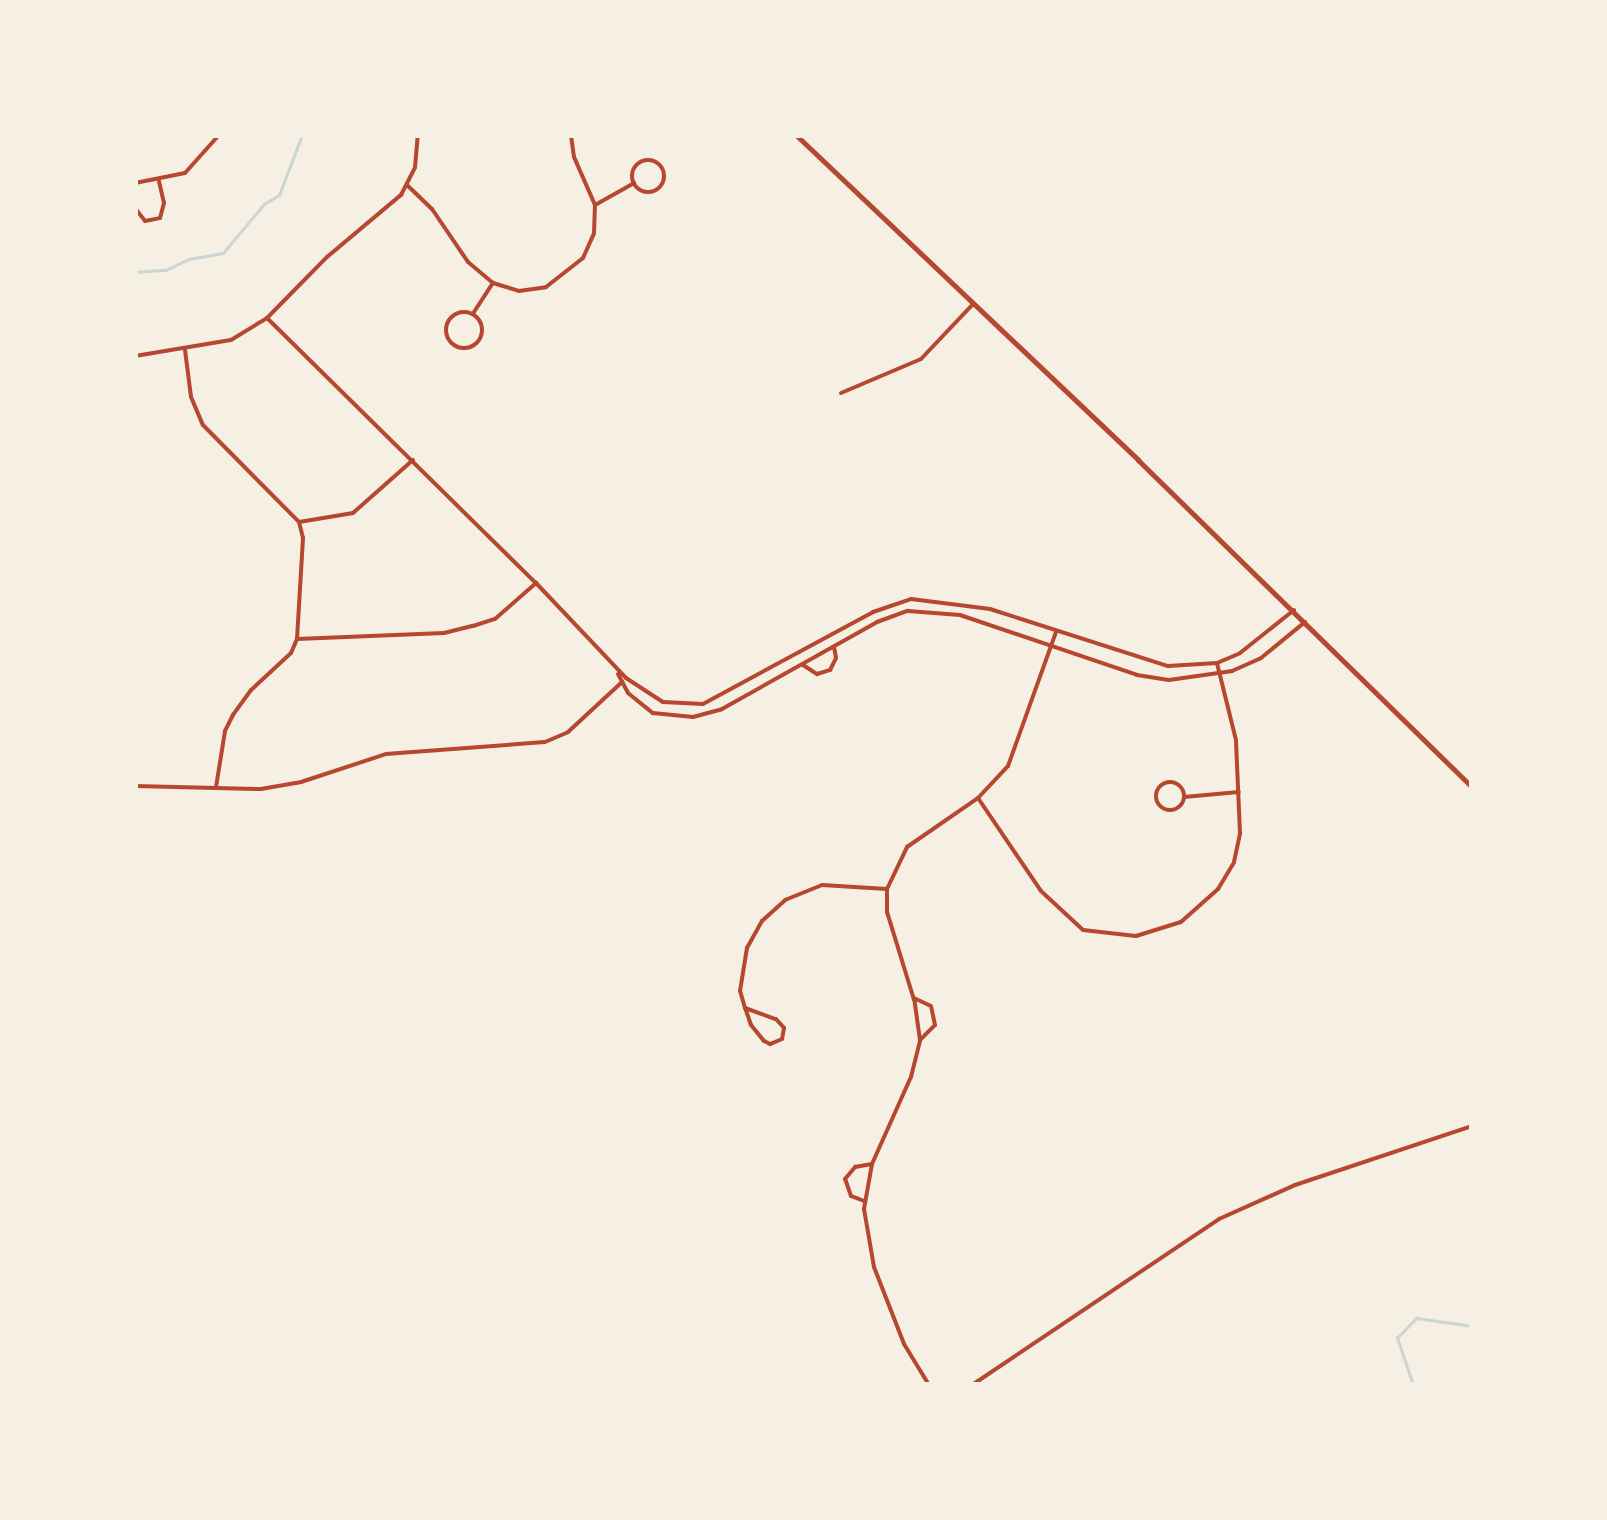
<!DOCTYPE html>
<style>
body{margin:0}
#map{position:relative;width:1607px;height:1520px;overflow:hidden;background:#f6efe4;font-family:"Fira Sans",sans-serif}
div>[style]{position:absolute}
.stream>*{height:2.5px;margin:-1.25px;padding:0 1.25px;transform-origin:1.25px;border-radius:1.25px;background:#c9d6d2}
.minor>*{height:4px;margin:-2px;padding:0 2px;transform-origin:2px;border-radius:2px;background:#b5482f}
.minor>.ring{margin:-2px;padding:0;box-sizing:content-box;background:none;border:4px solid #b5482f;border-radius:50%}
.tertiary>*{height:4px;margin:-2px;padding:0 2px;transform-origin:2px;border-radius:2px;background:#b5482f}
.primary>*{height:5px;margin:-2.5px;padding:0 2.5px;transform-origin:2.5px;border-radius:2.5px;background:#b5482f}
span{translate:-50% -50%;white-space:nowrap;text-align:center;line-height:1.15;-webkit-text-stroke:8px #f6efe4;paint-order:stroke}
.frame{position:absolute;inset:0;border:138px solid #f6efe4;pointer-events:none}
</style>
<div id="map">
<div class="stream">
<div style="left:135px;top:272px;width:31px;rotate:-4deg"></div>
<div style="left:166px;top:270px;width:25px;rotate:-26deg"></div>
<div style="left:189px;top:259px;width:35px;rotate:-10deg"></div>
<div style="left:223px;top:253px;width:64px;rotate:-50.1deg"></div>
<div style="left:264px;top:204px;width:17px;rotate:-31deg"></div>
<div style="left:279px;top:195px;width:64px;rotate:-69deg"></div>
<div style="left:1413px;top:1385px;width:50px;rotate:-108.8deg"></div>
<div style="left:1397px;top:1338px;width:28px;rotate:-46deg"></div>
<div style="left:1416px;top:1318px;width:57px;rotate:8.1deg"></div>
</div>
<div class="minor">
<div class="ring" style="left:632px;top:160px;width:28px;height:28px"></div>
<div style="left:135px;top:183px;width:51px;rotate:-11.3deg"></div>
<div style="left:185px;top:173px;width:51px;rotate:-48.2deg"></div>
<div style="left:407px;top:185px;width:35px;rotate:44deg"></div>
<div style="left:432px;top:209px;width:64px;rotate:55.8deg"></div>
<div style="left:468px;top:262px;width:33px;rotate:40deg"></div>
<div style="left:493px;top:283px;width:27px;rotate:17deg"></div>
<div style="left:519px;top:291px;width:27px;rotate:-8deg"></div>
<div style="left:546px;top:287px;width:47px;rotate:-38.1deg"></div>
<div style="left:583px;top:258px;width:27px;rotate:-66deg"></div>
<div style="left:594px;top:233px;width:28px;rotate:-88deg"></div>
<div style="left:595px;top:205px;width:52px;rotate:-113.6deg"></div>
<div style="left:574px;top:157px;width:22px;rotate:-98deg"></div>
<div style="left:595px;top:205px;width:45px;rotate:-29.4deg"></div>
<div style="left:135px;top:208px;width:16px;rotate:52deg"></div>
<div style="left:145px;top:221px;width:15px;rotate:-11deg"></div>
<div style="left:160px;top:218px;width:16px;rotate:-75deg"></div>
<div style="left:164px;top:203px;width:22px;rotate:-103deg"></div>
<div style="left:474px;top:312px;width:35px;rotate:-57deg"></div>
<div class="ring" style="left:446px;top:312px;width:32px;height:32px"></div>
<div style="left:267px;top:318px;width:378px;rotate:44.6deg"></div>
<div style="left:536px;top:583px;width:131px;rotate:46.5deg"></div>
<div style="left:626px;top:678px;width:44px;rotate:33deg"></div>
<div style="left:663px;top:702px;width:40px;rotate:2.9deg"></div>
<div style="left:703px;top:704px;width:193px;rotate:-28.4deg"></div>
<div style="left:873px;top:612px;width:40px;rotate:-18.9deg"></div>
<div style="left:911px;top:599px;width:80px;rotate:7.2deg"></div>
<div style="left:990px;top:609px;width:187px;rotate:17.8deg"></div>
<div style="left:1168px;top:666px;width:49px;rotate:-3.5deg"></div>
<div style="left:1217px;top:663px;width:25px;rotate:-23deg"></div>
<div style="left:1240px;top:653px;width:69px;rotate:-38.5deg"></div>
<div style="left:185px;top:350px;width:47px;rotate:82.7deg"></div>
<div style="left:191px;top:397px;width:30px;rotate:67deg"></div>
<div style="left:203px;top:425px;width:136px;rotate:45.3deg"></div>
<div style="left:299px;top:522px;width:16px;rotate:76deg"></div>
<div style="left:303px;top:538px;width:101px;rotate:93.4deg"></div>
<div style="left:297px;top:639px;width:15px;rotate:113deg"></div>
<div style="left:291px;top:653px;width:54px;rotate:137.2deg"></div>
<div style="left:251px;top:690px;width:31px;rotate:126deg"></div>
<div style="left:233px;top:715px;width:18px;rotate:117deg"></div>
<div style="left:225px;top:731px;width:57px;rotate:99.1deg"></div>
<div style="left:135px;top:356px;width:97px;rotate:-9.5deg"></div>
<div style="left:231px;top:340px;width:42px;rotate:-31.4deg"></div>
<div style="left:267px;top:318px;width:86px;rotate:-45.5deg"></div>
<div style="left:327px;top:257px;width:97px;rotate:-40deg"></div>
<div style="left:401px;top:195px;width:31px;rotate:-63deg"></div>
<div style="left:415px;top:167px;width:32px;rotate:-85deg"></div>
<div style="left:841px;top:393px;width:87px;rotate:-23deg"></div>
<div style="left:921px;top:359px;width:76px;rotate:-46.6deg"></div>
<div style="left:299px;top:522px;width:55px;rotate:-9.5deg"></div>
<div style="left:353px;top:513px;width:80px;rotate:-41.5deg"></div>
<div style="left:297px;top:639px;width:147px;rotate:-2.3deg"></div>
<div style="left:444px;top:633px;width:30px;rotate:-14deg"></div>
<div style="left:473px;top:626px;width:23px;rotate:-18deg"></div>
<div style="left:495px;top:619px;width:55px;rotate:-41.3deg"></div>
<div style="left:803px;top:665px;width:17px;rotate:33deg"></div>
<div style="left:817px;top:674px;width:14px;rotate:-17deg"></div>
<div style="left:830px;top:670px;width:13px;rotate:-63deg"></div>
<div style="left:836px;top:658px;width:11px;rotate:-100deg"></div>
<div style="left:618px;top:674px;width:21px;rotate:62deg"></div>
<div style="left:628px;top:693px;width:32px;rotate:39deg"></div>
<div style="left:653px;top:713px;width:40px;rotate:5.7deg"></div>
<div style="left:693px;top:717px;width:30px;rotate:-15deg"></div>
<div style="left:722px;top:709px;width:178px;rotate:-29.3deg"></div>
<div style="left:877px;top:622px;width:33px;rotate:-20deg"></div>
<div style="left:908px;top:611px;width:52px;rotate:4.4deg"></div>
<div style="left:960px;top:615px;width:187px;rotate:18.7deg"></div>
<div style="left:1137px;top:675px;width:32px;rotate:9deg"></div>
<div style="left:1169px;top:680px;width:64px;rotate:-8.1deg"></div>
<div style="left:1232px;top:671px;width:32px;rotate:-24deg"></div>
<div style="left:1261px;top:658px;width:57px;rotate:-39.3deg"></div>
<div class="ring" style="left:1156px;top:782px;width:24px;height:24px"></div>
<div style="left:135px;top:786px;width:126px;rotate:1.4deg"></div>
<div style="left:261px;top:789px;width:41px;rotate:-9.9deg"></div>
<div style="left:301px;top:782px;width:89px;rotate:-18.2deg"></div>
<div style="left:386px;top:754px;width:159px;rotate:-4.3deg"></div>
<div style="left:545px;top:742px;width:25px;rotate:-23deg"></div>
<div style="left:568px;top:732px;width:74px;rotate:-42.8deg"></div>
<div style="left:1184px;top:797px;width:55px;rotate:-5.2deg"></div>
<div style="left:978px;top:798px;width:112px;rotate:55.9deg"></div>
<div style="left:1041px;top:891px;width:57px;rotate:42.9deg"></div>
<div style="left:1083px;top:930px;width:53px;rotate:6.5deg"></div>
<div style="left:1136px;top:936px;width:47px;rotate:-17.3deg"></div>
<div style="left:1181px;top:922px;width:50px;rotate:-41.7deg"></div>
<div style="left:1218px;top:889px;width:31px;rotate:-59deg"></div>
<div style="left:1234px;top:862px;width:30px;rotate:-78deg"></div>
<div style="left:1240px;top:833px;width:93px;rotate:-92.5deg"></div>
<div style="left:1236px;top:740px;width:79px;rotate:-103.9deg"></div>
<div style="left:745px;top:1008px;width:18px;rotate:-106deg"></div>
<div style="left:740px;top:991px;width:44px;rotate:-80.8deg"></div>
<div style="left:747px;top:948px;width:31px;rotate:-61deg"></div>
<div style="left:762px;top:921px;width:31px;rotate:-42deg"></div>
<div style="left:785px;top:900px;width:40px;rotate:-22deg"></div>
<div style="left:822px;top:885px;width:65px;rotate:3.5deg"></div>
<div style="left:745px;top:1008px;width:33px;rotate:20deg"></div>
<div style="left:776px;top:1019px;width:12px;rotate:48deg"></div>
<div style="left:784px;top:1028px;width:11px;rotate:100deg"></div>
<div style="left:782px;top:1039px;width:13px;rotate:157deg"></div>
<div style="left:770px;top:1044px;width:7px;rotate:-153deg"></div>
<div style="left:764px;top:1041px;width:21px;rotate:-129deg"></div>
<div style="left:751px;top:1025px;width:18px;rotate:-109deg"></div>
<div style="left:920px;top:1040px;width:37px;rotate:-98deg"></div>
<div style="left:915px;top:1003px;width:95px;rotate:-107.1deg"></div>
<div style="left:887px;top:912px;width:23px;rotate:-90deg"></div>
<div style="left:887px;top:889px;width:47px;rotate:-64.5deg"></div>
<div style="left:907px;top:847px;width:86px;rotate:-34.6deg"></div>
<div style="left:978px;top:798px;width:44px;rotate:-46.8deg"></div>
<div style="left:1008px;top:766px;width:142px;rotate:-70.3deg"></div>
<div style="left:872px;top:1164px;width:46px;rotate:100.1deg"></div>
<div style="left:864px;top:1209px;width:59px;rotate:80.2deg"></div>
<div style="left:874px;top:1267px;width:83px;rotate:68.7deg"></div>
<div style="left:904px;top:1344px;width:48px;rotate:58.6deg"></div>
<div style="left:864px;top:1201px;width:14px;rotate:-159deg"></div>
<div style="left:851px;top:1196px;width:18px;rotate:-109deg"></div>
<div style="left:845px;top:1179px;width:16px;rotate:-50deg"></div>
<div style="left:855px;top:1167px;width:17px;rotate:-10deg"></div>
<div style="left:872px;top:1164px;width:95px;rotate:-65.9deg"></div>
<div style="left:911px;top:1077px;width:38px;rotate:-76deg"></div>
<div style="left:920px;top:1040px;width:21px;rotate:-45deg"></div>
<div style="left:935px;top:1025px;width:19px;rotate:-102deg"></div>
<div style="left:931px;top:1006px;width:19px;rotate:-155deg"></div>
<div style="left:270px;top:1385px;width:10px"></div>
</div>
<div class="tertiary">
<div style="left:972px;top:1385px;width:298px;rotate:-33.9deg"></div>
<div style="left:1219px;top:1219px;width:83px;rotate:-24.1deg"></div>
<div style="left:1295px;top:1185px;width:187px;rotate:-18.4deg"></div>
</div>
<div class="primary">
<div style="left:796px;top:135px;width:472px;rotate:43.5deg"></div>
<div style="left:1138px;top:460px;width:467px;rotate:44.4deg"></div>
</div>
<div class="frame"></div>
</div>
